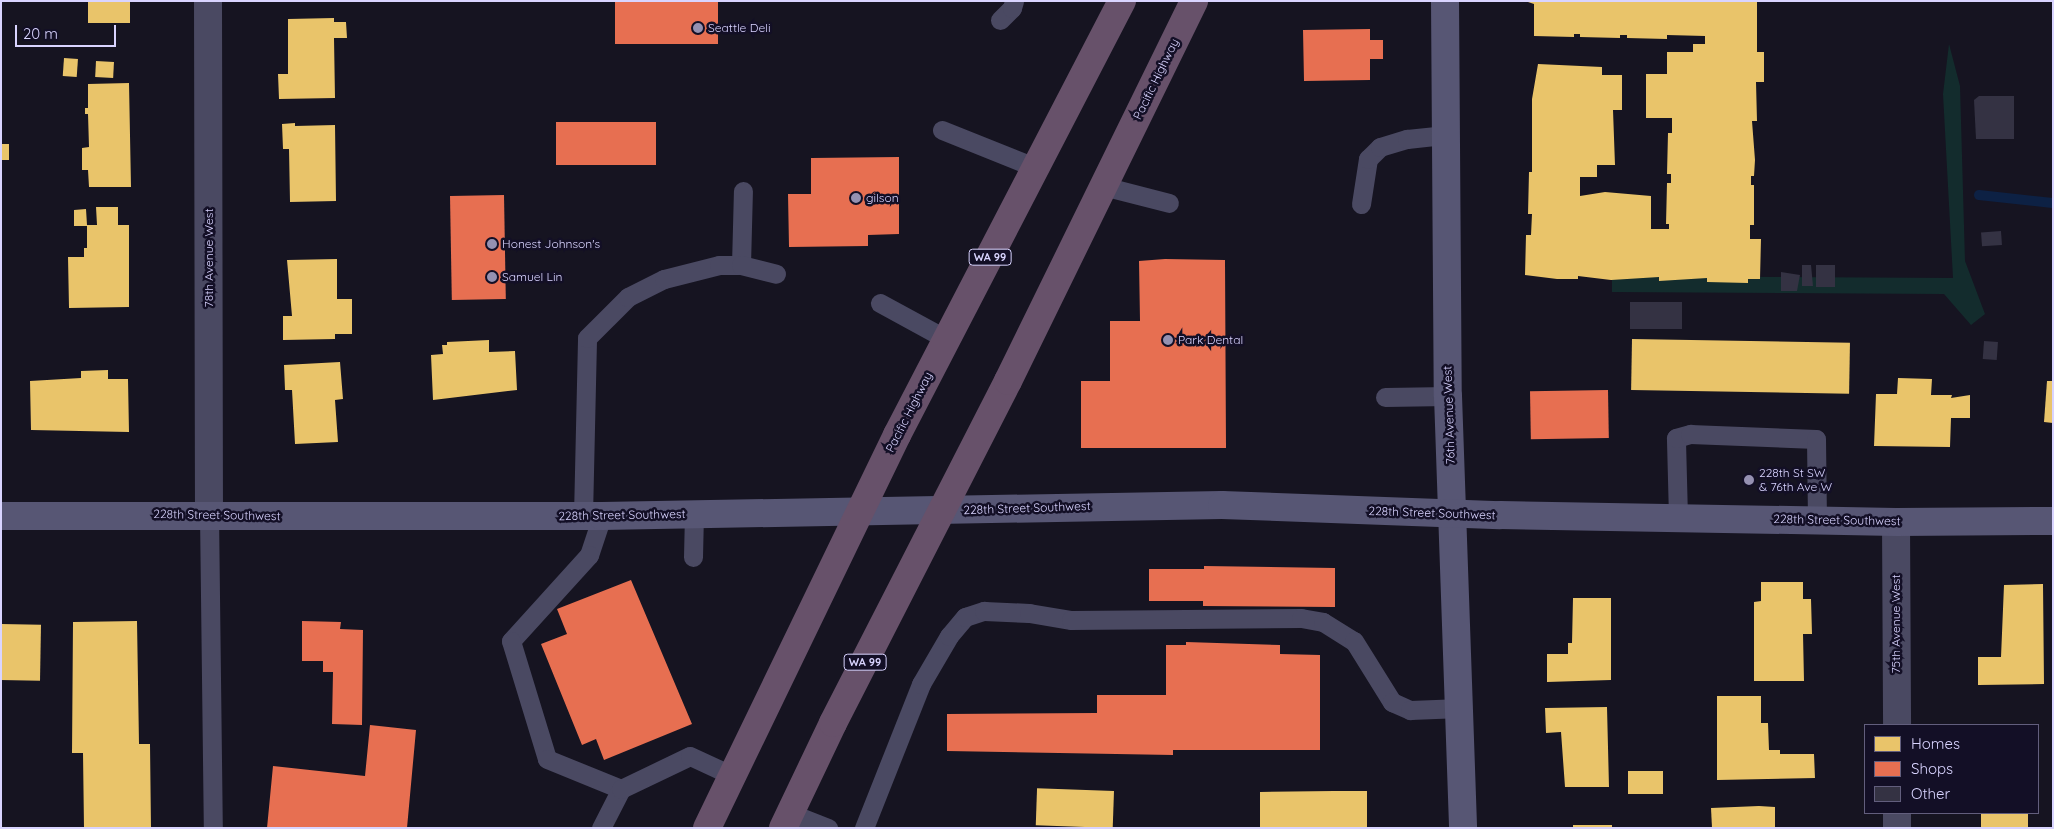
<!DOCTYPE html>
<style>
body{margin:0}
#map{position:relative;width:2054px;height:829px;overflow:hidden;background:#161421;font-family:Quicksand,sans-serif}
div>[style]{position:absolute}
.green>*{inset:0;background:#132c2d}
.homes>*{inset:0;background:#e9c46a;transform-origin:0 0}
.shops>*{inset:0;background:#e76f51;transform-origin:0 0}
.stream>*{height:10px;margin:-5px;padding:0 5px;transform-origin:5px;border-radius:5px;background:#0d2144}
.building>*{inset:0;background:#343243;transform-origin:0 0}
.lane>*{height:19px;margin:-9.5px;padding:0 9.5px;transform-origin:9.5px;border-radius:9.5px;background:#4a4962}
.street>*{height:28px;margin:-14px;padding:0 14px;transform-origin:14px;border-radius:14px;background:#4a4962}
.secondary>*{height:28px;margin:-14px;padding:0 14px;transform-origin:14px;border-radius:14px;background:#575674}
.highway>*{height:28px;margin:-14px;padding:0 14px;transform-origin:14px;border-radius:14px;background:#67516a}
.dots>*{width:14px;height:14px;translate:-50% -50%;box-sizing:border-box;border:2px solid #130f26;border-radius:50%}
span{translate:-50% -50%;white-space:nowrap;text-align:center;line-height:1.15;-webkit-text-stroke:5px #130f26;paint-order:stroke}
.shield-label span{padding:1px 4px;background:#130f26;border:1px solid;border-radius:4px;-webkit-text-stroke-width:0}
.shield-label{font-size:11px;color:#d9d4ff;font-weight:700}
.poi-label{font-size:12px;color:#d9d4ff}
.left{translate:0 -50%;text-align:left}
.street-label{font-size:12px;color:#d9d4ff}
.frame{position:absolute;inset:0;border:2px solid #d9d4ff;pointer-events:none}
.legend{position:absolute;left:1864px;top:724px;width:175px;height:90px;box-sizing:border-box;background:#130f26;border:1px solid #625e7d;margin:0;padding:6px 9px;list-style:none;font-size:15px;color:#d9d4ff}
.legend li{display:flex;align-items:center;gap:10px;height:25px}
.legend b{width:25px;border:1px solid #625e7d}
.scale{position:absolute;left:15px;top:25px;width:101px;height:22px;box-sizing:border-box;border:2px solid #d9d4ff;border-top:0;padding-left:6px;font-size:15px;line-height:18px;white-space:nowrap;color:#d9d4ff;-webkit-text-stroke:4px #130f26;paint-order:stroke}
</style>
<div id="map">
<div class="green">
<div style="clip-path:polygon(1949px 44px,1960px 86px,1965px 261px,1985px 314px,1971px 325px,1944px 294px,1612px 292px,1612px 276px,1953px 278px,1943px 94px)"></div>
</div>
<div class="homes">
<div style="left:88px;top:1px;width:42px;height:22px"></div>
<div style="clip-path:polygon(1525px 1px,1757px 1px,1757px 52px,1764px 52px,1764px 82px,1756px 82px,1757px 121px,1752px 121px,1755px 160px,1754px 176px,1751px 176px,1751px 185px,1754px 185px,1754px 225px,1750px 225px,1750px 239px,1761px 239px,1760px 279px,1748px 279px,1748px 283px,1707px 282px,1707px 278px,1659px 281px,1659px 277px,1611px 280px,1578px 276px,1578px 279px,1557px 279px,1525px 275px,1526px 235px,1531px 235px,1532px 214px,1528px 214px,1529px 172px,1532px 172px,1532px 99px,1538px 64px,1602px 67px,1602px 75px,1622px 75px,1622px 110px,1613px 110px,1615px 165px,1597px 165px,1597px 177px,1580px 177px,1580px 196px,1605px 192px,1651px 196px,1651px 229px,1669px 229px,1669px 224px,1666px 224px,1667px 183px,1671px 183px,1671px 174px,1667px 174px,1668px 133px,1672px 133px,1672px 118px,1646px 118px,1646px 74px,1667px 74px,1667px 52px,1693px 52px,1693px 44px,1705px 44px,1705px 36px,1667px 35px,1667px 39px,1627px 38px,1627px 35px,1620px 35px,1620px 38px,1580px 37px,1580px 34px,1574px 34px,1574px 37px,1534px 36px,1534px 4px)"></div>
<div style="clip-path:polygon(334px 18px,334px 22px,346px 22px,347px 38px,334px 38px,335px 98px,279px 99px,278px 74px,288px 74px,288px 19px)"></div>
<div style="left:64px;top:58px;width:14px;height:18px;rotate:4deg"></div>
<div style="left:96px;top:61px;width:18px;height:16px;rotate:3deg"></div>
<div style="clip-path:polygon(129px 83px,131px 187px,89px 187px,88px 170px,82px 170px,82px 148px,89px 147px,88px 114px,85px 114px,85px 108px,88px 108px,88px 84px)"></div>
<div style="clip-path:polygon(295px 123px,295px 126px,335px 125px,336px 201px,290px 202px,289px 149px,283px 149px,282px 124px)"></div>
<div style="left:1px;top:144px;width:8px;height:16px"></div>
<div style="clip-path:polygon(96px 207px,118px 207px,118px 225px,129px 225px,129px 307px,69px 308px,68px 257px,84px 257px,84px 248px,87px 248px,87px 226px,74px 226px,74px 210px,86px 209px,87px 225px,97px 225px)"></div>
<div style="clip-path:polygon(337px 259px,337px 299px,352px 299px,352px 334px,335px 334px,335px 339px,283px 340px,283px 316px,292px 316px,287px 260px)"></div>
<div style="left:1632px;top:339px;width:218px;height:51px;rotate:1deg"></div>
<div style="clip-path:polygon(489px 340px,489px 352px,515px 351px,517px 390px,433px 400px,431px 355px,443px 354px,442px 345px,447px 345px,447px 342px)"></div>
<div style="clip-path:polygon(340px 362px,343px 399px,335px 400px,338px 442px,295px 444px,292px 390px,285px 390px,284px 365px)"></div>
<div style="clip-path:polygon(108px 370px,108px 379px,128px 379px,129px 432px,31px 430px,30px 381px,81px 378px,81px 371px)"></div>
<div style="clip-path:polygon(1898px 378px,1932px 379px,1931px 395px,1952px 395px,1951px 398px,1970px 395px,1970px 418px,1951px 418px,1950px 447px,1874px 446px,1876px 394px,1897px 394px)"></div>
<div style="clip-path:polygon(2047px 381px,2053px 381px,2053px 423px,2044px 422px)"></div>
<div style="clip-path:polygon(1761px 582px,1803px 582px,1803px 599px,1811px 599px,1812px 634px,1803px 634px,1804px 681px,1754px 681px,1754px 602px,1761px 601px)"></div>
<div style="clip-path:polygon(2043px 584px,2044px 684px,1978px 685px,1978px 657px,2001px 657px,2004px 585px)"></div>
<div style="clip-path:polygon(1573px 598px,1611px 598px,1611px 680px,1547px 682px,1547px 654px,1568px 654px,1568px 643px,1572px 643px)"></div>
<div style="clip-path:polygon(137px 621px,139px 744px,150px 744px,151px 828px,84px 828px,83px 753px,72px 753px,73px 622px)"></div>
<div style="left:1px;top:624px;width:40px;height:56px;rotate:1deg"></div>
<div style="clip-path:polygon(1717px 696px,1761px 696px,1761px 723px,1768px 723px,1769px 750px,1780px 750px,1780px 754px,1814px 754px,1815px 778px,1717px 780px)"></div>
<div style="clip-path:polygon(1607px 707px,1609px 787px,1565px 787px,1561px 732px,1546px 733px,1545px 708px)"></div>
<div style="left:1663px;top:771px;width:23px;height:35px;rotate:90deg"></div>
<div style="left:1114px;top:791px;width:37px;height:77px;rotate:92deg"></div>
<div style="clip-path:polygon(1334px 791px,1367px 791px,1367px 828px,1260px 828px,1260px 792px)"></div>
<div style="clip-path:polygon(1759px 806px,1775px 807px,1775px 828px,1712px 828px,1711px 808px)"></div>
<div style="left:1981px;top:813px;width:47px;height:15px"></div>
<div style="left:1573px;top:825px;width:39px;height:3px"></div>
</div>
<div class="shops">
<div style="left:615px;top:1px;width:103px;height:43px"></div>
<div style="clip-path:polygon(1370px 29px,1370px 40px,1383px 40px,1383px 59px,1370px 59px,1370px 80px,1304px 81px,1303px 30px)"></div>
<div style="left:556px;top:122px;width:100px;height:43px"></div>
<div style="clip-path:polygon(899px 157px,899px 234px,868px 235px,868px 246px,789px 247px,788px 194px,811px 194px,811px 158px)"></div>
<div style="left:504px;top:195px;width:104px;height:54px;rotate:89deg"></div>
<div style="clip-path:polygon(1165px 259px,1225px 260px,1226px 448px,1081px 448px,1081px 381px,1110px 381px,1110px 321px,1140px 321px,1139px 261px)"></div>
<div style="left:1608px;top:390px;width:48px;height:78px;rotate:89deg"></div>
<div style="clip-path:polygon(1204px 566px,1335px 568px,1335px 607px,1203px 606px,1203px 601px,1149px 601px,1149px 569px,1204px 569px)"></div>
<div style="clip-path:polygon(631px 580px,692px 724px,604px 760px,596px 739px,582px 745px,541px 644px,567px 634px,557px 609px)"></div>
<div style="clip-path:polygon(302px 621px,341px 622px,340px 629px,363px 630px,362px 725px,332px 724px,333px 672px,323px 672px,323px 661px,302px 661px)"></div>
<div style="clip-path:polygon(1186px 642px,1280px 645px,1280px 654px,1320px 655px,1320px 750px,1173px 750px,1173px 755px,947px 751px,947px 714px,1097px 713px,1097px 695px,1166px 695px,1166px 645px,1186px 645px)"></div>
<div style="clip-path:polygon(370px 725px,416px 730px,407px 828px,267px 828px,273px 766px,365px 776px)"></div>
</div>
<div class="stream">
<div style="left:1979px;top:195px;width:74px;rotate:6.2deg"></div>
</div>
<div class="building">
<div style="clip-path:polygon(1979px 96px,2014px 96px,2014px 139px,1976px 139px,1974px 100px)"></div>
<div style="left:2001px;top:231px;width:14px;height:20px;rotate:86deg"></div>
<div style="clip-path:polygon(1802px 265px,1811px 265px,1813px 286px,1802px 286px)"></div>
<div style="left:1816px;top:265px;width:19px;height:22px"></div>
<div style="clip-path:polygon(1781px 272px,1800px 275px,1797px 291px,1781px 291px)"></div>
<div style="left:1630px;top:302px;width:52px;height:27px"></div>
<div style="left:1984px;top:341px;width:14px;height:18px;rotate:4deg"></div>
</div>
<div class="lane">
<div style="left:1000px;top:20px;width:17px;rotate:-45deg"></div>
<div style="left:1012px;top:8px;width:7px;rotate:-74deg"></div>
<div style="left:942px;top:130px;width:102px;rotate:21.8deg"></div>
<div style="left:1103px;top:186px;width:68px;rotate:14.4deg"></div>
<div style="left:1361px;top:204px;width:46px;rotate:-81.2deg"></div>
<div style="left:1368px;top:159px;width:17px;rotate:-45deg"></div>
<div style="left:1380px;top:147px;width:28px;rotate:-17deg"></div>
<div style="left:1407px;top:139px;width:39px;rotate:-6deg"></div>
<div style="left:741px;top:265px;width:74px;rotate:-88.5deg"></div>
<div style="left:880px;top:303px;width:75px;rotate:28.6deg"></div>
<div style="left:1385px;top:397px;width:63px;rotate:-0.9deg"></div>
<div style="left:209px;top:514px;width:314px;rotate:89.3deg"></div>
<div style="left:583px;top:516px;width:178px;rotate:-88.7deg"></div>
<div style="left:587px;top:338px;width:58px;rotate:-45deg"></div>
<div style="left:628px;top:297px;width:40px;rotate:-26.6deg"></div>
<div style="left:664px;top:279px;width:57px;rotate:-14.3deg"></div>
<div style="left:719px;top:265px;width:22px"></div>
<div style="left:741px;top:265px;width:36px;rotate:14deg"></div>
<div style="left:602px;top:516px;width:41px;rotate:108.4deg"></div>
<div style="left:589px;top:555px;width:116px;rotate:132.2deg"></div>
<div style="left:511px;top:641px;width:123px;rotate:73deg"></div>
<div style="left:547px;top:759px;width:80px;rotate:22.1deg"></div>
<div style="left:1678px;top:517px;width:79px;rotate:-91.5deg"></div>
<div style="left:1676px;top:438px;width:15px;rotate:-16deg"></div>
<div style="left:1690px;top:434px;width:126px;rotate:2.3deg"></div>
<div style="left:1816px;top:439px;width:81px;rotate:89.3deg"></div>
<div style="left:693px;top:557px;width:43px;rotate:-88.7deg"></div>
<div style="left:790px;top:813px;width:41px;rotate:21.5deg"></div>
<div style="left:601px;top:828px;width:44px;rotate:-62.9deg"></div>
<div style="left:621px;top:789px;width:76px;rotate:-25.6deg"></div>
<div style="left:690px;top:756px;width:45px;rotate:24.9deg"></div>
<div style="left:864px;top:828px;width:155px;rotate:-68.4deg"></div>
<div style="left:921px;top:684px;width:56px;rotate:-59.7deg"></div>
<div style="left:949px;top:636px;width:25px;rotate:-50deg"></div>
<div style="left:965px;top:617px;width:20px;rotate:-18deg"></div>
<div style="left:984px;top:611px;width:45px;rotate:2.5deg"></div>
<div style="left:1029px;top:613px;width:43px;rotate:9.5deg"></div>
<div style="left:1071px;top:620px;width:230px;rotate:-0.5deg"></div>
<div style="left:1301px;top:618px;width:22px;rotate:10deg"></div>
<div style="left:1323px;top:622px;width:36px;rotate:32deg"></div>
<div style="left:1354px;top:641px;width:72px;rotate:58.1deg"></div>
<div style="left:1392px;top:702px;width:20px;rotate:24deg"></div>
<div style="left:1410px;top:710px;width:51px;rotate:-2.2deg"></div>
</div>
<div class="street">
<div style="left:208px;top:1px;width:513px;rotate:89.89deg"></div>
<div style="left:1896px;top:522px;width:203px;rotate:89.7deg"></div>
<div style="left:1897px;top:813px;width:15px;rotate:90deg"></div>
</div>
<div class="secondary">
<div style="left:1445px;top:1px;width:395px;rotate:89.6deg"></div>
<div style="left:1448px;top:396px;width:432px;rotate:88deg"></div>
<div style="left:1px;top:516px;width:601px"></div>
<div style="left:602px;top:516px;width:620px;rotate:-1.02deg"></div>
<div style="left:1222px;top:505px;width:278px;rotate:2.1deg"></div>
<div style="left:1500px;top:515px;width:396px;rotate:1deg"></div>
<div style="left:1896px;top:522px;width:157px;rotate:-0.4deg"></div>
</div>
<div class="highway">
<div style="left:707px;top:828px;width:437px;rotate:-64.2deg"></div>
<div style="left:897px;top:435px;width:489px;rotate:-62.6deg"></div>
<div style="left:783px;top:828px;width:116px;rotate:-64.5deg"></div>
<div style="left:833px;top:723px;width:384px;rotate:-62.9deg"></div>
<div style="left:1008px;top:381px;width:423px;rotate:-63.9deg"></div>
</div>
<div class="dots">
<div style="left:698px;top:28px;background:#9591b1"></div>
<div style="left:856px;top:198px;background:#9591b1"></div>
<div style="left:492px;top:244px;background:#9591b1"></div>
<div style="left:492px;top:277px;background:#9591b1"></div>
<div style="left:1168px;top:340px;background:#9591b1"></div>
<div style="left:1749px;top:480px;background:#9591b1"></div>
</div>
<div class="shield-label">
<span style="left:990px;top:257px">WA 99</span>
<span style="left:865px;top:662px">WA 99</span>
</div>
<div class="poi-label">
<span class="left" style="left:708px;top:28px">Seattle Deli</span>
<span class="left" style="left:866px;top:198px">gilson</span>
<span class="left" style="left:502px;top:244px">Honest Johnson's</span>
<span class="left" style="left:502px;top:277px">Samuel Lin</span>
<span class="left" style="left:1178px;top:340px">Park Dental</span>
<span class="left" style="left:1759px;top:480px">228th St SW<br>&amp; 76th Ave W</span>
</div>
<div class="street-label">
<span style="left:1156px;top:79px;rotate:-64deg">Pacific Highway</span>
<span style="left:209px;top:258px;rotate:-90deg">78th Avenue West</span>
<span style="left:909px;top:412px;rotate:-63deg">Pacific Highway</span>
<span style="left:1449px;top:415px;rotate:-92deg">76th Avenue West</span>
<span style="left:1027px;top:508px;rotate:-2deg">228th Street Southwest</span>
<span style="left:1432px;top:513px;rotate:2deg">228th Street Southwest</span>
<span style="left:217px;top:515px;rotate:1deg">228th Street Southwest</span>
<span style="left:622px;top:515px;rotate:-1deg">228th Street Southwest</span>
<span style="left:1837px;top:520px;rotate:1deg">228th Street Southwest</span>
<span style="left:1896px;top:624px;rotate:-90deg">75th Avenue West</span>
</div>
<div class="frame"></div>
<ul class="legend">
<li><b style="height:14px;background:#e9c46a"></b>Homes</li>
<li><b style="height:14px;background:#e76f51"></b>Shops</li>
<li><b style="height:14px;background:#343243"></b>Other</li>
</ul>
<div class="scale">20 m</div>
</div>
